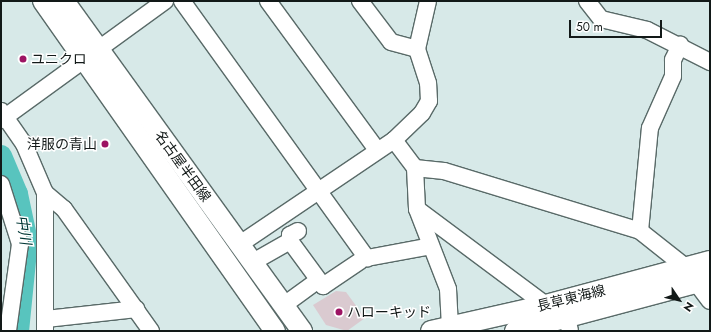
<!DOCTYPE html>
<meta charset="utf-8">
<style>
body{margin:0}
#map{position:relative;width:711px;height:332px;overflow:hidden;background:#d7e9e8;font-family:Jost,"Noto Sans JP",sans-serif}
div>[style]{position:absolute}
.river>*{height:22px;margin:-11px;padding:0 11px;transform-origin:11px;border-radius:11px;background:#58c4be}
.building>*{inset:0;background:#dacad0}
.roads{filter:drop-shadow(1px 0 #596a68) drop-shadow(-1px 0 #596a68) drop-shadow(0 1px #596a68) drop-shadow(0 -1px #596a68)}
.minor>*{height:16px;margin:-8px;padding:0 8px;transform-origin:8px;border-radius:8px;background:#fff}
.major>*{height:20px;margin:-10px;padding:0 10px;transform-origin:10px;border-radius:10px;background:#fff}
.dots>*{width:11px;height:11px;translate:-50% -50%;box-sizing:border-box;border:2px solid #fff;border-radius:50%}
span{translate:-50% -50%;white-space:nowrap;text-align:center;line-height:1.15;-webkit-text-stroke:3px #fff;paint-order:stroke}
.poi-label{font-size:14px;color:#121918}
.left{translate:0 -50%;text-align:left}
.right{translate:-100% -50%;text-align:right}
.street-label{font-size:14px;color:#121918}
.water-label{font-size:15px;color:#013735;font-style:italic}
.frame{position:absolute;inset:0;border:2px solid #121918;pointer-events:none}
.north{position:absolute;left:659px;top:280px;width:40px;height:40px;-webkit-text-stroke:3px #fff;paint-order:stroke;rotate:125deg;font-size:11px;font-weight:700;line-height:16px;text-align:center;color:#121918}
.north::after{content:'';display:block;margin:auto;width:14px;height:18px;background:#121918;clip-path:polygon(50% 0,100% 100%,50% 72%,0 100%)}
.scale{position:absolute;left:569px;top:20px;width:93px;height:18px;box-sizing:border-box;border:2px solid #121918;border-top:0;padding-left:5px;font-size:12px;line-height:14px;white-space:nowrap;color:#121918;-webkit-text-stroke:3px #fff;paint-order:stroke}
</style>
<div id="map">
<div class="river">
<div style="left:1px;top:156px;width:41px;rotate:67.2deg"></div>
<div style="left:17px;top:194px;width:48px;rotate:78deg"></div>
<div style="left:27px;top:241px;width:90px;rotate:95.7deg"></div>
</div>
<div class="building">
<div style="clip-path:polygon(336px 291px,346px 292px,365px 318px,347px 331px,326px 325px,313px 305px)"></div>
</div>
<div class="roads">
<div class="minor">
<div style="left:182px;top:1px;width:317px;rotate:54.3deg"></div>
<div style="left:367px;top:258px;width:65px;rotate:-10.6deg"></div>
<div style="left:268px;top:1px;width:185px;rotate:53.8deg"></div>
<div style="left:360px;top:1px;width:51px;rotate:52.9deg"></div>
<div style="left:391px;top:42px;width:27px;rotate:15deg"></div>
<div style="left:587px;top:1px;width:23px;rotate:52deg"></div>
<div style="left:601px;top:19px;width:47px;rotate:13.4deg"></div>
<div style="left:647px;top:30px;width:71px;rotate:26.9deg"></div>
<div style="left:1px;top:111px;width:40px;rotate:55.1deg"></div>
<div style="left:24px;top:144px;width:53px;rotate:66.8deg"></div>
<div style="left:45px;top:193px;width:138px;rotate:90deg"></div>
<div style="left:1px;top:120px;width:203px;rotate:-36deg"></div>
<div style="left:394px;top:140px;width:35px;rotate:53deg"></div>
<div style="left:415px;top:168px;width:41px;rotate:87.2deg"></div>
<div style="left:417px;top:209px;width:86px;rotate:68.8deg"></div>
<div style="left:448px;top:289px;width:39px;rotate:87deg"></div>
<div style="left:415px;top:168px;width:29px;rotate:6deg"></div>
<div style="left:444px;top:171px;width:205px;rotate:17deg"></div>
<div style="left:640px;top:231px;width:61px;rotate:38.4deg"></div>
<div style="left:1px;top:184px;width:63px;rotate:72.4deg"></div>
<div style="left:20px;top:244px;width:88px;rotate:97.9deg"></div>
<div style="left:45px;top:193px;width:25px;rotate:40deg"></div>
<div style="left:64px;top:209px;width:150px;rotate:54.5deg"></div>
<div style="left:417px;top:209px;width:161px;rotate:36.7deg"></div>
<div style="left:298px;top:231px;width:9px;rotate:153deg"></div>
<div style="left:290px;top:235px;width:6px;rotate:90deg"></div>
<div style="left:290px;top:241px;width:56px;rotate:53.7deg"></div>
<div style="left:323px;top:286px;width:45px;rotate:-34deg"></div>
<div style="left:640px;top:231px;width:103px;rotate:-84.5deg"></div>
<div style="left:650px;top:128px;width:57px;rotate:-66.1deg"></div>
<div style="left:673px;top:76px;width:16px;rotate:-90deg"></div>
<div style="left:673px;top:60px;width:17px;rotate:-65deg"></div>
<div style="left:240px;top:244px;width:186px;rotate:-34deg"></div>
<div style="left:394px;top:140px;width:39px;rotate:-44deg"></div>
<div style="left:422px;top:113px;width:14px;rotate:-60deg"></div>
<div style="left:429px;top:101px;width:18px;rotate:-93deg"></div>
<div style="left:428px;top:83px;width:36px;rotate:-108deg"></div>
<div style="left:417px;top:49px;width:49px;rotate:-77.1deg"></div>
<div style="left:253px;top:262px;width:43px;rotate:-29.6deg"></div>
<div style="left:697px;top:284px;width:21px;rotate:53deg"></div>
<div style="left:284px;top:305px;width:41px;rotate:-36deg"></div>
<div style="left:567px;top:318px;width:13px;rotate:77deg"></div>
<div style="left:46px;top:319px;width:91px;rotate:-6.3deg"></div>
</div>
<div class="major">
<div style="left:43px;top:1px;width:403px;rotate:54.9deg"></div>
<div style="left:64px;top:1px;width:407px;rotate:54.2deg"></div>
<div style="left:431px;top:331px;width:118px;rotate:-12.7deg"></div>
<div style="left:546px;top:305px;width:170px;rotate:-15deg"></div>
<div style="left:515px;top:331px;width:202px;rotate:-14.9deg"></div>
</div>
</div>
<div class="dots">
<div style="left:23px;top:59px;background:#9d1463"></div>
<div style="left:105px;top:144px;background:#9d1463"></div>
<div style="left:339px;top:312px;background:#9d1463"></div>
</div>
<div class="poi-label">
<span class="left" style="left:31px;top:59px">ユニクロ</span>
<span class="right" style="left:97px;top:144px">洋服の青山</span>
<span class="left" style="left:347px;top:312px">ハローキッド</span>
</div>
<div class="street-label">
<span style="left:183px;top:166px;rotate:54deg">名古屋半田線</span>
<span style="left:571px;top:298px;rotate:-14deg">長草東海線</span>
</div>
<div class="water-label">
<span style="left:23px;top:230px;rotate:82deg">中川</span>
</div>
<div class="frame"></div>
<div class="north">N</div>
<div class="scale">50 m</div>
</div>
